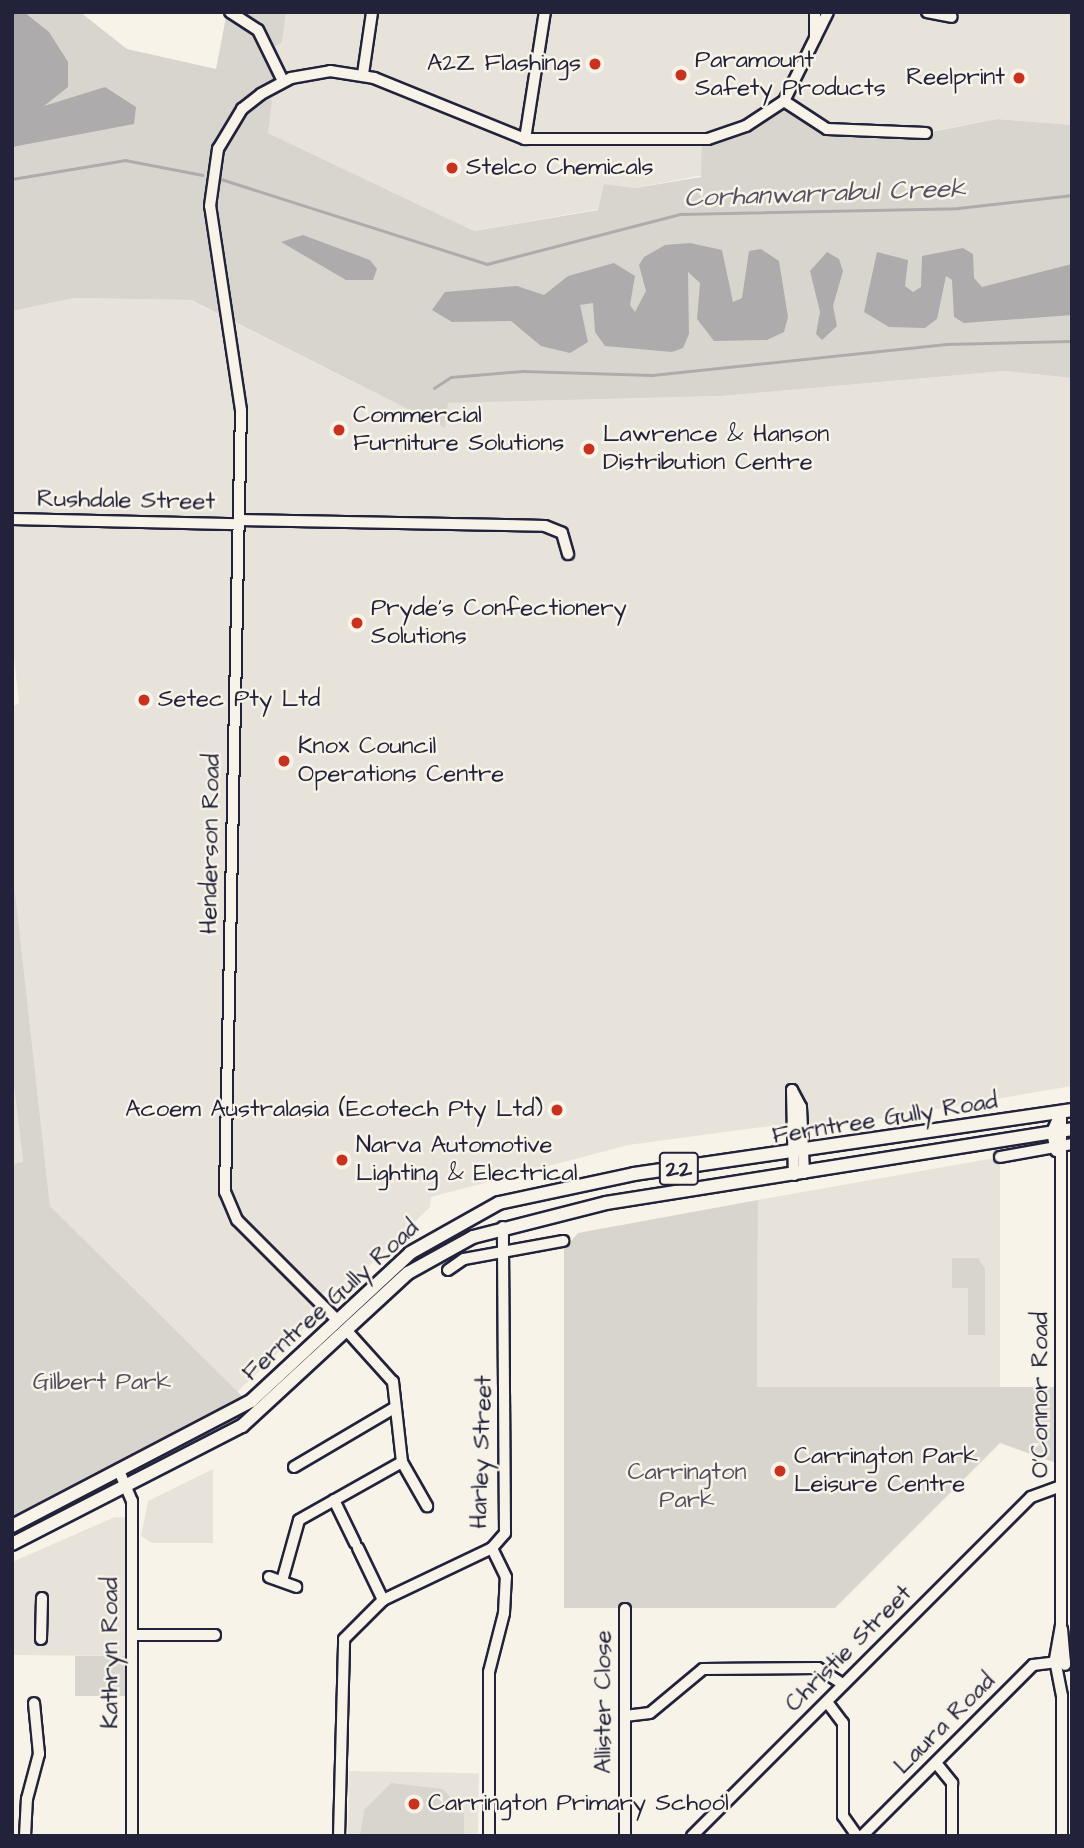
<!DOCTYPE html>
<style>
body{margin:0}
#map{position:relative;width:1084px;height:1848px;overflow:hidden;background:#f7f3e8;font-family:"Architects Daughter",sans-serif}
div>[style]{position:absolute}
.built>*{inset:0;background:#e7e3db;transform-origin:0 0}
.green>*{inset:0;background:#d8d5cf;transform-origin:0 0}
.water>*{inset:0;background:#aeabad}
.stream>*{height:2.5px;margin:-1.25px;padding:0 1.25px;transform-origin:1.25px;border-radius:1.25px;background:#aeabad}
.roads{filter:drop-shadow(2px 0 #22223b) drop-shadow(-2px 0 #22223b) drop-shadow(0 2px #22223b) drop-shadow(0 -2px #22223b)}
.minor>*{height:10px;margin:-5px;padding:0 5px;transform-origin:5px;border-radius:5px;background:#f7f3e8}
.major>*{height:12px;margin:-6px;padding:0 6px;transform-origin:6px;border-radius:6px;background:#f7f3e8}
.dots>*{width:19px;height:19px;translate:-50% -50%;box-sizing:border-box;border:4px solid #f7f3e8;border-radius:50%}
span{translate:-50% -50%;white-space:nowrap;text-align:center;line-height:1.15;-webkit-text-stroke:5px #f7f3e8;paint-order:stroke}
.shield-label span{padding:2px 5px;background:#f7f3e8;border:2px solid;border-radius:5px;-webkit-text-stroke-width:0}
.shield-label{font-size:23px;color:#22223b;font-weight:700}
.poi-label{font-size:24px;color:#22223b}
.left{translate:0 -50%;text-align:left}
.right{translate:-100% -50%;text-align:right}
.street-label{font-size:24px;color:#22223b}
.park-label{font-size:24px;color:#504f60}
.water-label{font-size:26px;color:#535263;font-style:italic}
.frame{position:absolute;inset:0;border:14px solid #22223b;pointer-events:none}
</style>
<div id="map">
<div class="built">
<div style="clip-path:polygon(286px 12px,1072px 12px,1072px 125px,997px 119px,635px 188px,604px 184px,599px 209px,474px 231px,268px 133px,268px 48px,282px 43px)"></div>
<div style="clip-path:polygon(74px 298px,190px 300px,445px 428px,447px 403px,722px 396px,1005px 371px,1072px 378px,1072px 1086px,832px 1127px,784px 1131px,778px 1125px,628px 1145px,431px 1197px,430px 1207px,347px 1287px,328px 1289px,310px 1310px,310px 1322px,237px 1392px,50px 1206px,12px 864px,12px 707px,19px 703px,12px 640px,12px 311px)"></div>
<div style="clip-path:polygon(12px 1070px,23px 1163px,12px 1164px)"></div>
<div style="clip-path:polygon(1000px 1157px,1000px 1387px,757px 1387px,758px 1200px)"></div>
<div style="clip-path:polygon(213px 1469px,213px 1543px,152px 1543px,141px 1536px,148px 1501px)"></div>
<div style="clip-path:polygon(115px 1517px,132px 1518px,132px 1656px,12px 1655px,12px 1562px)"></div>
<div style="left:349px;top:1771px;width:130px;height:65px;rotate:1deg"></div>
</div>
<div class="green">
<div style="clip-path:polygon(12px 12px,80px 12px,127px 49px,216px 69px,227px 12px,286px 12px,282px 43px,268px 49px,283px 81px,265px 91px,272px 101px,268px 133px,474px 231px,598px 210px,604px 184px,635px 188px,701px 177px,702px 139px,730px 133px,784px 101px,817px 126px,926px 133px,997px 119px,1072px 125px,1072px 378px,1005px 371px,722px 396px,448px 403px,445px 428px,191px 300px,74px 298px,12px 311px)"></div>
<div style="clip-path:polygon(12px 864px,50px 1206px,248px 1402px,12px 1526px,12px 1164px,23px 1162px,12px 1070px)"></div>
<div style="clip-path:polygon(758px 1200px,757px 1387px,1062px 1387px,1062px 1465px,1000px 1443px,835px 1608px,564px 1608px,564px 1249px,578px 1233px)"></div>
<div style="clip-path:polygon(952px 1258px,978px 1258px,985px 1269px,985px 1335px,968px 1335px,968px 1288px,952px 1288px)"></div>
<div style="left:75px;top:1656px;width:53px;height:40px"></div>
<div style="clip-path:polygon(391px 1783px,443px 1789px,464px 1813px,464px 1836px,360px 1836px,364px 1810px)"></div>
</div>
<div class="water">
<div style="clip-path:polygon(12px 12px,24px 12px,49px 32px,68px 62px,68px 87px,44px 106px,105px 87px,136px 107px,134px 124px,12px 147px)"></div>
<div style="clip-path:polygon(303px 235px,370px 260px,377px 269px,373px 280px,346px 280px,281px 242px)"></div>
<div style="clip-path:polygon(690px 243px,722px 250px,733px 302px,742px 298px,749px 251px,761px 249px,779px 261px,788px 317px,784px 332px,767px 340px,714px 341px,697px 319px,700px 283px,688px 272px,689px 334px,683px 348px,672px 352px,605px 346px,595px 332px,593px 303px,580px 305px,588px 342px,570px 353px,541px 346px,511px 321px,452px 322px,432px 310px,445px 292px,517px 286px,544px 295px,568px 276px,614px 263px,635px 276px,630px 305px,635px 312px,646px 291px,639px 265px,644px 257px,665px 245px)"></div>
<div style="clip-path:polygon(963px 248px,973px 254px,974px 278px,982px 287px,1072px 264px,1072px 315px,964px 323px,954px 317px,952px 280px,946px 276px,937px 319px,925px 328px,889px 327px,864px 312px,877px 252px,908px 260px,905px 286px,913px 292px,921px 287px,922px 256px)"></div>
<div style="clip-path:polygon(827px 252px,839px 259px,843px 271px,833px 306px,837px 326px,822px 340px,816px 334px,820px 312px,810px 271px)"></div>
</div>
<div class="stream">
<div style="left:12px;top:179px;width:115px;rotate:-9.5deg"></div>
<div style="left:125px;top:160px;width:79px;rotate:10.9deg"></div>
<div style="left:221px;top:179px;width:279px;rotate:17.7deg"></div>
<div style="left:487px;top:264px;width:200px;rotate:-14.5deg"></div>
<div style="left:681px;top:214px;width:277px;rotate:-1.2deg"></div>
<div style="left:958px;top:208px;width:115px;rotate:-6.5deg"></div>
<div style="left:434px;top:388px;width:20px;rotate:-33deg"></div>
<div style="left:451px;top:377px;width:72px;rotate:-4.8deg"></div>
<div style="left:523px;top:371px;width:129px;rotate:1.8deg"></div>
<div style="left:652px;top:375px;width:296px;rotate:-6deg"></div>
<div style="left:946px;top:344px;width:126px;rotate:-1.4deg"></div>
</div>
<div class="roads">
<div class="minor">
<div style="left:230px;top:12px;width:33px;rotate:33deg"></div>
<div style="left:258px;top:30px;width:57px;rotate:63.9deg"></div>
<div style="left:815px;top:12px;width:26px;rotate:90deg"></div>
<div style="left:927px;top:12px;width:25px;rotate:11deg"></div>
<div style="left:363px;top:74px;width:63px;rotate:-81.7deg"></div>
<div style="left:784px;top:101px;width:51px;rotate:33.1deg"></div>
<div style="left:827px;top:129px;width:99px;rotate:2.3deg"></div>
<div style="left:525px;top:139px;width:129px;rotate:-81.1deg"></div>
<div style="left:12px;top:519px;width:226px;rotate:1.3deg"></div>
<div style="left:239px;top:520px;width:306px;rotate:1.1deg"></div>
<div style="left:545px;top:526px;width:18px;rotate:22deg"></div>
<div style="left:562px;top:533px;width:22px;rotate:74deg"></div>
<div style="left:792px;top:1090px;width:19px;rotate:62deg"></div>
<div style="left:801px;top:1107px;width:66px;rotate:87.4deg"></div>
<div style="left:792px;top:1090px;width:85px;rotate:88.7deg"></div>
<div style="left:1061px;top:1112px;width:513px;rotate:90deg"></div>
<div style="left:1061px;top:1625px;width:36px;rotate:100deg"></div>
<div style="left:1055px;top:1660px;width:37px;rotate:79deg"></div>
<div style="left:1062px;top:1696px;width:140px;rotate:90deg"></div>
<div style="left:1056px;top:1151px;width:19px;rotate:-102deg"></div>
<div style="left:1052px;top:1132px;width:22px;rotate:-66deg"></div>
<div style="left:1000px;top:1157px;width:73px;rotate:-10.2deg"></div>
<div style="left:448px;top:1270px;width:19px;rotate:-35deg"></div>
<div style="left:464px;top:1259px;width:101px;rotate:-10.3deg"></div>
<div style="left:337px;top:1320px;width:141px;rotate:-135deg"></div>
<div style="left:237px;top:1220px;width:30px;rotate:-113deg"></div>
<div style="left:225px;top:1192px;width:782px;rotate:-88.83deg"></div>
<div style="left:241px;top:410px;width:206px;rotate:-98.6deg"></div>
<div style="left:210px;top:206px;width:58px;rotate:-82deg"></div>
<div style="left:218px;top:149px;width:47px;rotate:-59deg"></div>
<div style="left:242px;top:109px;width:24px;rotate:-38deg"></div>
<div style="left:261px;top:94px;width:34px;rotate:-28deg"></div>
<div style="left:291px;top:78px;width:40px;rotate:-10deg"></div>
<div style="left:330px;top:71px;width:45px;rotate:9deg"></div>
<div style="left:374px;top:78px;width:163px;rotate:22deg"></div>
<div style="left:525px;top:139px;width:183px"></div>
<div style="left:708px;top:139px;width:40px;rotate:-18.9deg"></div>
<div style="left:746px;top:126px;width:45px;rotate:-33.3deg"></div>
<div style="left:784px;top:101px;width:99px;rotate:-63.7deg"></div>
<div style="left:402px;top:1462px;width:51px;rotate:60.4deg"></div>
<div style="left:294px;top:1467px;width:116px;rotate:-30.5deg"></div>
<div style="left:120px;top:1473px;width:30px;rotate:67deg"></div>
<div style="left:132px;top:1501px;width:335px;rotate:90deg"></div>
<div style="left:334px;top:1500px;width:48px;rotate:64deg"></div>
<div style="left:358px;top:1548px;width:58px;rotate:64.3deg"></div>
<div style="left:269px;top:1577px;width:29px;rotate:20deg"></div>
<div style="left:282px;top:1581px;width:63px;rotate:-74.4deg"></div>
<div style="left:299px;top:1520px;width:118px;rotate:-29.4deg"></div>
<div style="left:402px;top:1462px;width:81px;rotate:-96.4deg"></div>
<div style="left:393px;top:1382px;width:69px;rotate:-132deg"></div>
<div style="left:625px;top:1609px;width:227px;rotate:90deg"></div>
<div style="left:1062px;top:1629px;width:36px;rotate:85deg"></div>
<div style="left:132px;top:1635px;width:83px"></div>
<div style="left:41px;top:1639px;width:41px;rotate:-88.6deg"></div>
<div style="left:827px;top:1702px;width:26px;rotate:53deg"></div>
<div style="left:843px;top:1723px;width:93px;rotate:90deg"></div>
<div style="left:843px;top:1816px;width:24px;rotate:55deg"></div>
<div style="left:625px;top:1716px;width:25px;rotate:-7deg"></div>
<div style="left:650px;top:1713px;width:69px;rotate:-39.7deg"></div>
<div style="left:703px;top:1669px;width:115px;rotate:-0.5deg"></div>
<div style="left:818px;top:1668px;width:30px;rotate:33deg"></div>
<div style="left:936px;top:1763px;width:26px;rotate:51deg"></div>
<div style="left:952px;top:1783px;width:53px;rotate:90deg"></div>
<div style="left:25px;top:1836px;width:37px;rotate:-87deg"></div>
<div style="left:27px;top:1799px;width:47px;rotate:-75.1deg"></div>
<div style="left:39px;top:1754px;width:51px;rotate:-95.6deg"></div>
<div style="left:339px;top:1836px;width:197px;rotate:-88.5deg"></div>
<div style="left:344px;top:1639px;width:55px;rotate:-45deg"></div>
<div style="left:383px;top:1600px;width:121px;rotate:-25.5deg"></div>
<div style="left:492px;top:1548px;width:20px;rotate:-49deg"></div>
<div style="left:505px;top:1533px;width:306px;rotate:-90.4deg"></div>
<div style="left:489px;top:1836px;width:164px;rotate:-90deg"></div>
<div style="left:489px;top:1672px;width:61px;rotate:-75.7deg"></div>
<div style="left:504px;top:1613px;width:36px;rotate:-87deg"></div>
<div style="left:506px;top:1577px;width:32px;rotate:-116deg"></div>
<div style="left:692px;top:1836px;width:479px;rotate:-45deg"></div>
<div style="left:1031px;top:1497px;width:32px;rotate:-20deg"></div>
<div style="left:862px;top:1836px;width:242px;rotate:-45deg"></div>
<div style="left:1033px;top:1665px;width:32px;rotate:-7deg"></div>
</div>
<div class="major">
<div style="left:12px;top:1526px;width:270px;rotate:-27.6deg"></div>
<div style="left:251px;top:1401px;width:217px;rotate:-42.9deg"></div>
<div style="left:410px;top:1253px;width:102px;rotate:-29.3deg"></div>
<div style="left:499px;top:1203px;width:138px;rotate:-12.1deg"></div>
<div style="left:634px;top:1174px;width:443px;rotate:-8.3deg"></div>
<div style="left:12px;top:1544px;width:259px;rotate:-27.2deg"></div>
<div style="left:242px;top:1426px;width:226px;rotate:-42.7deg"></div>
<div style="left:408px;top:1273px;width:74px;rotate:-29deg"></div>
<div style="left:473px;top:1237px;width:137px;rotate:-14.3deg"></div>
<div style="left:606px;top:1203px;width:472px;rotate:-9deg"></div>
</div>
</div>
<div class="dots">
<div style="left:595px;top:64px;background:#c8321e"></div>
<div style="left:681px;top:75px;background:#c8321e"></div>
<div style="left:1019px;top:78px;background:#c8321e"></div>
<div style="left:452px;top:168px;background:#c8321e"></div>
<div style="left:339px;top:430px;background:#c8321e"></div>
<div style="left:589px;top:449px;background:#c8321e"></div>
<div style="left:357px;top:623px;background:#c8321e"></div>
<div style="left:144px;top:700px;background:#c8321e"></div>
<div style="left:284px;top:761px;background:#c8321e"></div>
<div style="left:557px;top:1110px;background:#c8321e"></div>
<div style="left:342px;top:1160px;background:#c8321e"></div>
<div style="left:780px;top:1471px;background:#c8321e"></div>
<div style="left:414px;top:1804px;background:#c8321e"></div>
</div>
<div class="shield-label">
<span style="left:679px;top:1169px">22</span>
</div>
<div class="poi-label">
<span class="left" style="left:695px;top:75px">Paramount<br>Safety Products</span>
<span class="right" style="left:581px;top:64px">A2Z Flashings</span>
<span class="right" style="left:1005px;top:78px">Reelprint</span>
<span class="left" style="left:466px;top:168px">Stelco Chemicals</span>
<span class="left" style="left:353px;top:430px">Commercial<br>Furniture Solutions</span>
<span class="left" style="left:603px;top:449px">Lawrence &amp; Hanson<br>Distribution Centre</span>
<span class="left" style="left:371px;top:623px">Pryde's Confectionery<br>Solutions</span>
<span class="left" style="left:158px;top:700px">Setec Pty Ltd</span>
<span class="left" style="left:298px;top:761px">Knox Council<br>Operations Centre</span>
<span class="right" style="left:543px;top:1110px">Acoem Australasia (Ecotech Pty Ltd)</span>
<span class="left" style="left:356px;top:1160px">Narva Automotive<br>Lighting &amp; Electrical</span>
<span class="left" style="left:794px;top:1471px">Carrington Park<br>Leisure Centre</span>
<span class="left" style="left:428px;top:1804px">Carrington Primary School</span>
</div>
<div class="street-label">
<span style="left:126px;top:501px;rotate:1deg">Rushdale Street</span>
<span style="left:211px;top:844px;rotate:-89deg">Henderson Road</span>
<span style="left:885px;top:1119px;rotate:-9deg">Ferntree Gully Road</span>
<span style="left:331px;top:1301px;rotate:-42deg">Ferntree Gully Road</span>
<span style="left:1041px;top:1395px;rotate:-90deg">O'Connor Road</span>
<span style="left:482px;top:1452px;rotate:-88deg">Harley Street</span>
<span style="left:849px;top:1649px;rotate:-45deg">Christie Street</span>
<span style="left:111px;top:1653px;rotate:-90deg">Kathryn Road</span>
<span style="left:604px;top:1702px;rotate:-90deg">Allister Close</span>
<span style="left:945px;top:1724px;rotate:-45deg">Laura Road</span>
</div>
<div class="park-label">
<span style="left:102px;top:1383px">Gilbert Park</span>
<span style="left:687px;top:1487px">Carrington<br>Park</span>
</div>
<div class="water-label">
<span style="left:825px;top:194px;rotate:-2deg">Corhanwarrabul Creek</span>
</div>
<div class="frame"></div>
</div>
